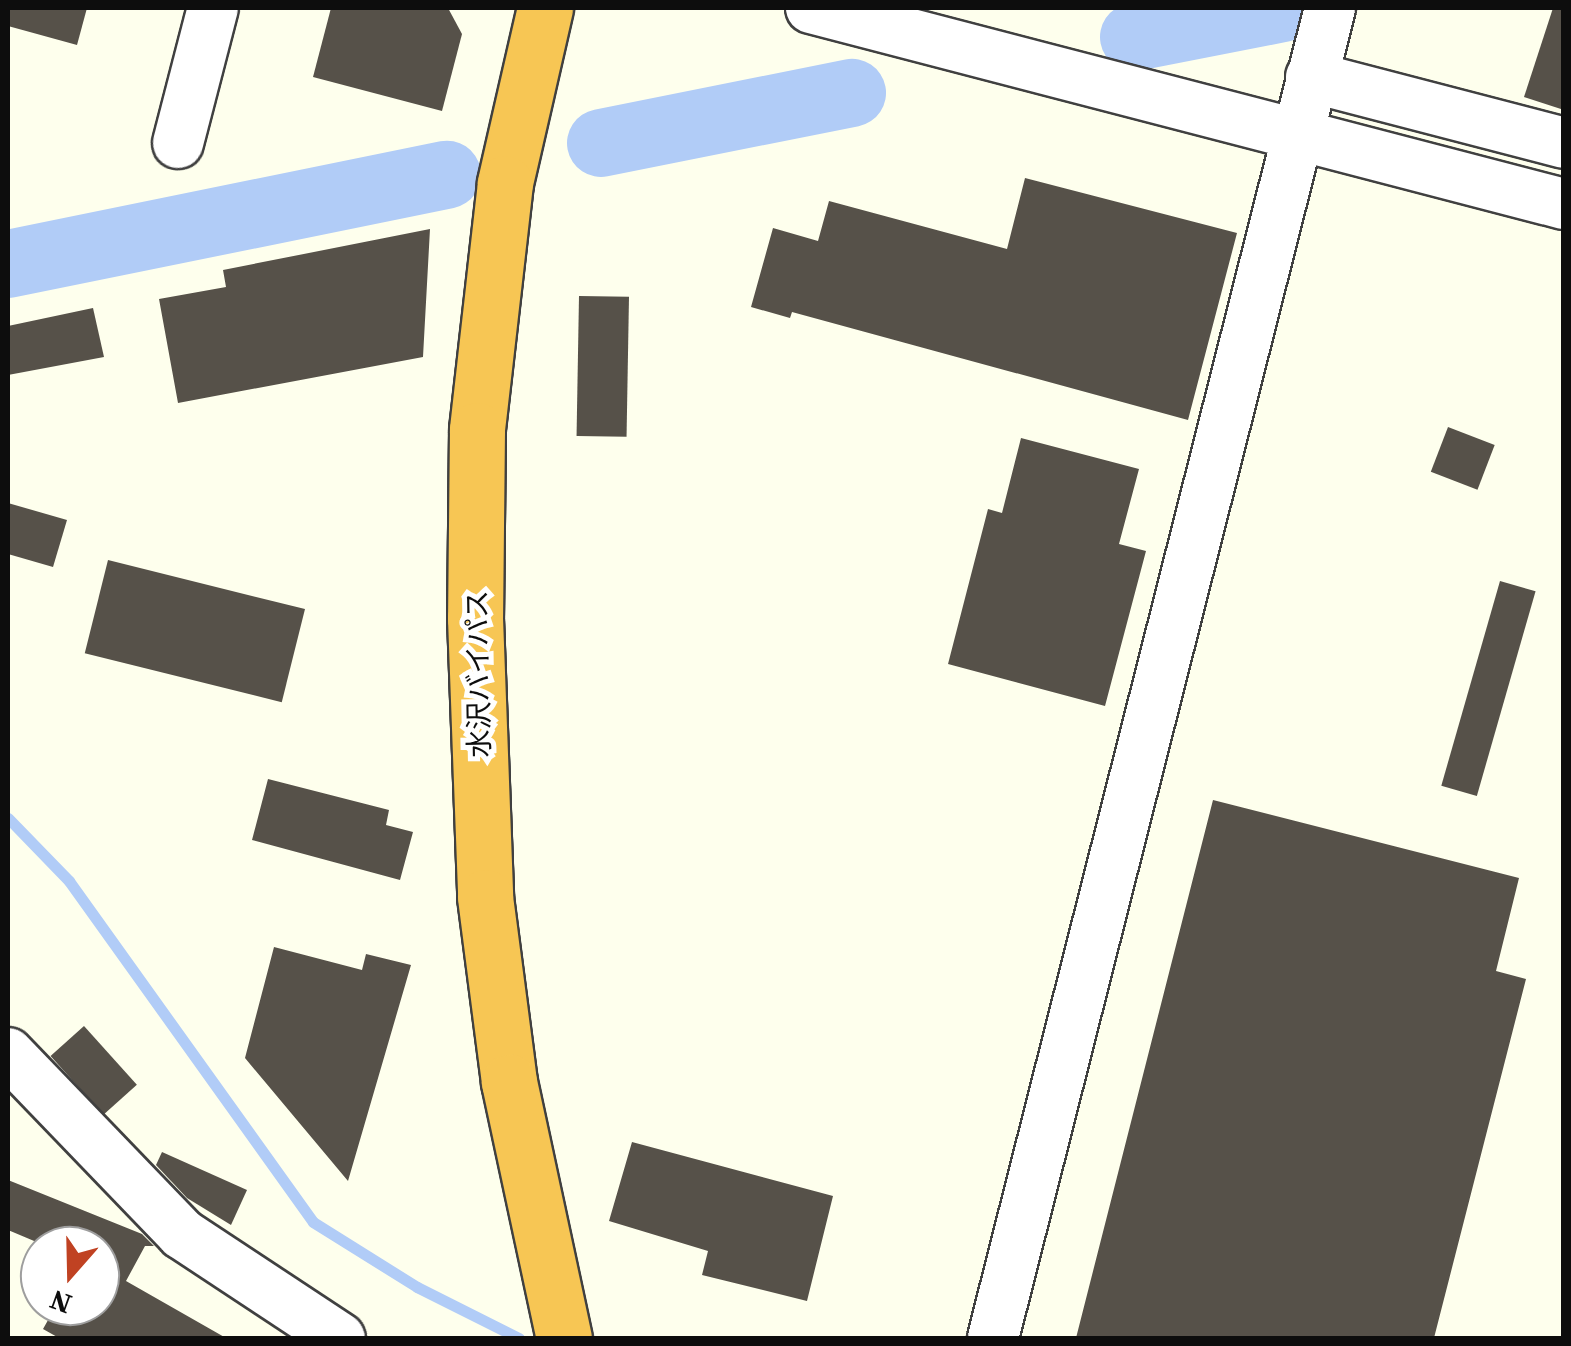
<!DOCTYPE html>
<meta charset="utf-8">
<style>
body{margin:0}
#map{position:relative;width:1571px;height:1346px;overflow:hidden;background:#feffed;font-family:"Source Serif 4","Noto Sans JP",serif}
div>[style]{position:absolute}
.stream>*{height:11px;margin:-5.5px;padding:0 5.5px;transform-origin:5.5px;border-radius:5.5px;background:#b1ccf7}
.river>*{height:68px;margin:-34px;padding:0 34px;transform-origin:34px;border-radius:34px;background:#b1ccf7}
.building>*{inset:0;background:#565149;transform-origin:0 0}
.roads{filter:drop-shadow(2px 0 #404040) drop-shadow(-2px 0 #404040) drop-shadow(0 2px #404040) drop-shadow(0 -2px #404040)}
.minor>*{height:50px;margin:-25px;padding:0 25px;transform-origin:25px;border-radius:25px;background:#fff}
.highway>*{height:55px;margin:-27.5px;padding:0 27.5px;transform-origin:27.5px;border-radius:27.5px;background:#f7c654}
span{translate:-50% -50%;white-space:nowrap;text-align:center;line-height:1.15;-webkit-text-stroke:10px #fff;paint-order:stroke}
.street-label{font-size:28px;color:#0d0d0d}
.frame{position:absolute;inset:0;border:10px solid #0d0d0d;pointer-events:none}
.north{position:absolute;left:20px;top:1226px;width:100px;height:100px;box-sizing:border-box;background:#fff;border:2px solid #9e9e9e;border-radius:50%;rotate:200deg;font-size:28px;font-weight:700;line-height:40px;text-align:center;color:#0d0d0d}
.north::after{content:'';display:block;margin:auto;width:35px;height:45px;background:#c04222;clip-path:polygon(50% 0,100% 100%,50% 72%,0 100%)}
</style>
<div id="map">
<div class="stream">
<div style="left:8px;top:818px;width:88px;rotate:45.9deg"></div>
<div style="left:69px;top:881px;width:419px;rotate:54.4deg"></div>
<div style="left:313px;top:1222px;width:123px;rotate:32deg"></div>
<div style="left:417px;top:1287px;width:114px;rotate:26.6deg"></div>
</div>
<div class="river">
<div style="left:1134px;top:37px;width:152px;rotate:-11deg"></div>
<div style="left:601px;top:143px;width:256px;rotate:-11.3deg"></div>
<div style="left:8px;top:264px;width:448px;rotate:-11.5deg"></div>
</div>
<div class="building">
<div style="clip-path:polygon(8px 8px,87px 8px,77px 45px,8px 26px)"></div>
<div style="clip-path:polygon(331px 8px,448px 8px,462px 34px,442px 111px,313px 77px)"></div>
<div style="clip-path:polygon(1553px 8px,1564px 8px,1564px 110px,1524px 97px)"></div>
<div style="clip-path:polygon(1025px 178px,1237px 233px,1188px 420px,792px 312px,790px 318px,751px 307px,773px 228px,818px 241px,829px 201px,1007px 249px)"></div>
<div style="clip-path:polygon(430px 229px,423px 357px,178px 403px,159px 299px,226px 287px,223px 270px)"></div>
<div style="left:579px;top:296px;width:50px;height:140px;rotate:1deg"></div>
<div style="clip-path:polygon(93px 308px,104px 357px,8px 375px,8px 326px)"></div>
<div style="left:1448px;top:427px;width:50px;height:48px;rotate:21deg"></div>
<div style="clip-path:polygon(1021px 438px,1139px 469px,1119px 544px,1146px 551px,1105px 706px,948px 664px,988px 509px,1002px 513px)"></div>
<div style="clip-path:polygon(8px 503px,67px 520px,53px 567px,8px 554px)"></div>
<div style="left:108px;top:560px;width:203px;height:96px;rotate:14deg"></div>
<div style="left:1500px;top:581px;width:37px;height:213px;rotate:16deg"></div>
<div style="clip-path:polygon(268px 779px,389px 810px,386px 825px,413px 832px,400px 880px,252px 840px)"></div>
<div style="clip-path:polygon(1213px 800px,1519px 878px,1496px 971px,1526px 979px,1434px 1338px,1076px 1338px)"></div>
<div style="clip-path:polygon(274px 947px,362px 970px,366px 954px,411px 965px,348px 1181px,245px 1058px)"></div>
<div style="left:84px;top:1026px;width:79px;height:45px;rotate:48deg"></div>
<div style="clip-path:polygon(632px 1142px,833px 1196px,807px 1301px,702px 1275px,708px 1251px,609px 1221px)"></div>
<div style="clip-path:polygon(162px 1152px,247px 1190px,231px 1225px,187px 1198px,156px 1165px)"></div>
<div style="clip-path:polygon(8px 1180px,142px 1234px,154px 1246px,145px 1246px,126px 1281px,226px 1338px,59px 1338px,43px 1329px,56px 1306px,100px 1306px,100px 1246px,46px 1246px,8px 1230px)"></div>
</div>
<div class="roads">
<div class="minor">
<div style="left:811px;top:8px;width:778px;rotate:14.59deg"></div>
<div style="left:1311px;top:77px;width:261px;rotate:14.6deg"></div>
<div style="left:178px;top:143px;width:139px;rotate:-75.5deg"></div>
<div style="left:8px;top:1053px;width:251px;rotate:46.1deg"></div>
<div style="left:182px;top:1234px;width:189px;rotate:33.4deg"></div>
<div style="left:993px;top:1338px;width:1372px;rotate:-75.78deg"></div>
</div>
<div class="highway">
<div style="left:545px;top:8px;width:180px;rotate:102.9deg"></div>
<div style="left:505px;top:183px;width:249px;rotate:96.5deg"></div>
<div style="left:477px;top:430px;width:188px;rotate:90.6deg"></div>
<div style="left:475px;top:618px;width:279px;rotate:87.9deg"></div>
<div style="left:485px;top:897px;width:187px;rotate:82.6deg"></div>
<div style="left:509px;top:1082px;width:262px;rotate:77.9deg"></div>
</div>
</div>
<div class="street-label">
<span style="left:478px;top:674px;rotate:-91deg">水沢バイパス</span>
</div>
<div class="frame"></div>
<div class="north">N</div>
</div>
